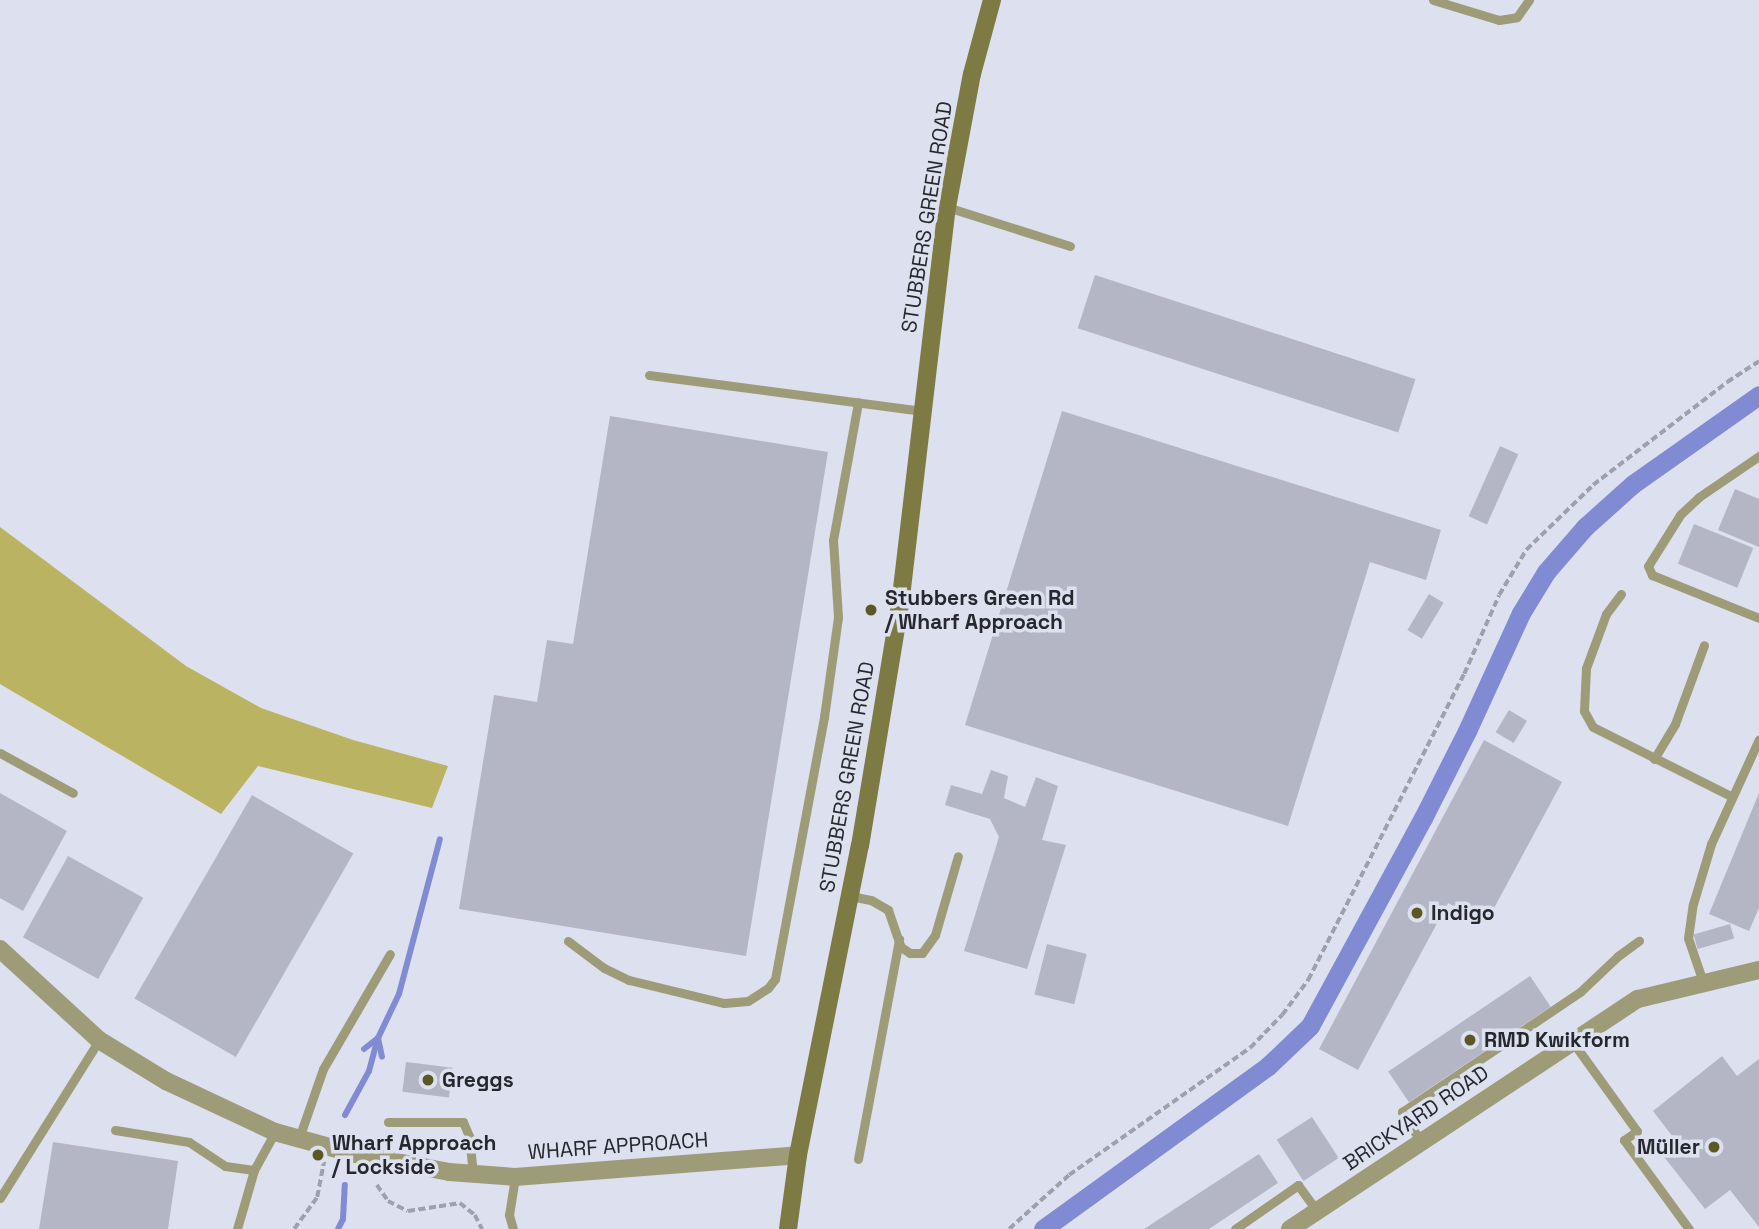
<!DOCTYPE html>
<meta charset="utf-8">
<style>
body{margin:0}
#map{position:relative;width:1759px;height:1229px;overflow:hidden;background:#dde0ef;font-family:"Space Grotesk",sans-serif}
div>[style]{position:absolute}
.green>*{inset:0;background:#b9b362}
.stream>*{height:6px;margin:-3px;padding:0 3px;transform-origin:3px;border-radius:3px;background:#818bd4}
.canal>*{height:19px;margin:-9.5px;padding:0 9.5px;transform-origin:9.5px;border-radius:9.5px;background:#818bd4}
.building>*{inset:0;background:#b4b6c5;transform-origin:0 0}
.path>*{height:3.5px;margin-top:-1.75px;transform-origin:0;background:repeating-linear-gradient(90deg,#9ea1ad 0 7px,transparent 0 10.5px)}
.lane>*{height:9px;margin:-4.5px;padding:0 4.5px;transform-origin:4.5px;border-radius:4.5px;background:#9e9c78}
.street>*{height:18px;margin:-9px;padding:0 9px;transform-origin:9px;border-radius:9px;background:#9e9c78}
.secondary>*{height:18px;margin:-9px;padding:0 9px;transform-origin:9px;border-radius:9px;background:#7e7a43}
.dots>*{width:19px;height:19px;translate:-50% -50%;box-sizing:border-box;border:4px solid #dde0ef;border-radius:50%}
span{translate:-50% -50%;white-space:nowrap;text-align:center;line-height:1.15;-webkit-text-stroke:7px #dde0ef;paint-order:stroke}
.street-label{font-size:21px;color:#27282e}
.poi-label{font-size:21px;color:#27282e;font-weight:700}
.left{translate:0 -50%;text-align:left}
.right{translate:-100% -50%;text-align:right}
</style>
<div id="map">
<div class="green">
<div style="clip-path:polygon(0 527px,186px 666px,261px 708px,353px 740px,448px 766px,432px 808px,258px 766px,221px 814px,0 684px)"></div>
</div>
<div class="stream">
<div style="left:364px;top:1049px;width:18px;rotate:-38deg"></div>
<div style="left:378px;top:1038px;width:19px;rotate:78deg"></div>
<div style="left:345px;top:1115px;width:50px;rotate:-61.4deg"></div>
<div style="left:369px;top:1071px;width:34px;rotate:-75deg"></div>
<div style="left:378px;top:1038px;width:49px;rotate:-64.5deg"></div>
<div style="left:399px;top:994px;width:160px;rotate:-75.2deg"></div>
<div style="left:338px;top:1229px;width:11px;rotate:-63deg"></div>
<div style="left:343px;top:1219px;width:34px;rotate:-87deg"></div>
</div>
<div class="canal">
<div style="left:1043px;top:1229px;width:278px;rotate:-35.9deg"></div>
<div style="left:1268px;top:1066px;width:58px;rotate:-43.6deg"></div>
<div style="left:1310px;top:1026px;width:237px;rotate:-61.5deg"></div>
<div style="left:1423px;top:818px;width:97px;rotate:-63.2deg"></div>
<div style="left:1467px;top:731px;width:130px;rotate:-65.4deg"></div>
<div style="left:1521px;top:613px;width:48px;rotate:-58.6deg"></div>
<div style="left:1546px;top:572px;width:60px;rotate:-49.1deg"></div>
<div style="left:1585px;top:527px;width:64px;rotate:-41.9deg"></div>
<div style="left:1633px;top:484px;width:154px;rotate:-35.2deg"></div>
</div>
<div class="building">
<div style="left:1095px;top:275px;width:337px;height:56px;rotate:18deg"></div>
<div style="clip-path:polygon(1062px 411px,1441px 530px,1426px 580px,1370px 562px,1288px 826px,965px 725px)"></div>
<div style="clip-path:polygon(610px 416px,828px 452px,746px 956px,459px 909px,494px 695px,537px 702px,547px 640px,573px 644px)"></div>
<div style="left:1500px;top:446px;width:20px;height:77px;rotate:24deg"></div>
<div style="clip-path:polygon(1735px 489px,1759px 499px,1759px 547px,1718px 530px)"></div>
<div style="left:1694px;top:524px;width:64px;height:43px;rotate:22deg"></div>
<div style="left:1429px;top:594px;width:17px;height:42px;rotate:31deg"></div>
<div style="left:1509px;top:710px;width:21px;height:26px;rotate:31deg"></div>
<div style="clip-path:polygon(1484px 740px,1562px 782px,1486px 923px,1448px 903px,1358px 1070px,1319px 1049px)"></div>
<div style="clip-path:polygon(991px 770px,1008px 776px,1004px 798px,1025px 807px,1036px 777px,1058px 786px,1042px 840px,1066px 845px,1027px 969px,964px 951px,999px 837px,990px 819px,945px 805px,951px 785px,982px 794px)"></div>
<div style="clip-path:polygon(0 793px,67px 831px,23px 911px,0 898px)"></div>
<div style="clip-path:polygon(1759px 793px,1759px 908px,1749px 931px,1709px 914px)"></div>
<div style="left:252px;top:795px;width:117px;height:235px;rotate:30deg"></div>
<div style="left:68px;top:856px;width:86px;height:93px;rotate:29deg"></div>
<div style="left:1730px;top:924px;width:15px;height:38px;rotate:74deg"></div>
<div style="left:1047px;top:944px;width:41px;height:52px;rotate:14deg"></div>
<div style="left:1530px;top:976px;width:37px;height:171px;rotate:56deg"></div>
<div style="clip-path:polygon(1722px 1056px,1737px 1076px,1759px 1059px,1759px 1227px,1730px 1190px,1705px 1209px,1661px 1153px,1676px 1141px,1653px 1111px)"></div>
<div style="left:406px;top:1062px;width:47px;height:30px;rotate:7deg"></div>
<div style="left:1312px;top:1117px;width:49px;height:42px;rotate:57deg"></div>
<div style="clip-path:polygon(53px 1142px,178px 1161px,168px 1229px,39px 1229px)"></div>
<div style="clip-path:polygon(1259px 1154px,1278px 1183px,1209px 1229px,1144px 1229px)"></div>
</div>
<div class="path">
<div style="left:377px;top:1185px;width:19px;rotate:55deg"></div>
<div style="left:388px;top:1201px;width:22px;rotate:27deg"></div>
<div style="left:408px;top:1211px;width:53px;rotate:-8.7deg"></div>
<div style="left:460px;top:1203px;width:19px;rotate:39deg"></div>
<div style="left:475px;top:1215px;width:16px;rotate:63deg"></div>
<div style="left:294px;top:1229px;width:39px;rotate:-54deg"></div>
<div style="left:317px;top:1197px;width:36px;rotate:-79deg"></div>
<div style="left:1009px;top:1229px;width:81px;rotate:-42deg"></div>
<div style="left:1069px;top:1175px;width:221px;rotate:-35.1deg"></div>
<div style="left:1250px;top:1048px;width:46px;rotate:-45.9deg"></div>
<div style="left:1282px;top:1015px;width:44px;rotate:-53.4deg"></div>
<div style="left:1308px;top:980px;width:343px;rotate:-63deg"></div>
<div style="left:1464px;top:674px;width:86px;rotate:-66.1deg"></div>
<div style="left:1499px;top:595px;width:52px;rotate:-59deg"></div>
<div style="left:1526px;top:550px;width:93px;rotate:-44.1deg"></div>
<div style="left:1593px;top:485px;width:169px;rotate:-37.5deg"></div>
<div style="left:1727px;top:382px;width:38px;rotate:-33deg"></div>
</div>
<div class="lane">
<div style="left:1433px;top:0;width:69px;rotate:16.9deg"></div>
<div style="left:1499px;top:20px;width:18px;rotate:-9deg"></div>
<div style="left:1517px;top:17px;width:21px;rotate:-55deg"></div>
<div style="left:947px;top:207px;width:129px;rotate:17.6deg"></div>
<div style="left:649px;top:375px;width:276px;rotate:7.5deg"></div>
<div style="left:1759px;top:456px;width:73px;rotate:145.7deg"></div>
<div style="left:1699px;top:497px;width:26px;rotate:137deg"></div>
<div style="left:1680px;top:515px;width:60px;rotate:122.1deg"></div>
<div style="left:1648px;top:566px;width:10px;rotate:66deg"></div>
<div style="left:1652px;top:575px;width:115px;rotate:21.9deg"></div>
<div style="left:1621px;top:594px;width:25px;rotate:127deg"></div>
<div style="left:1606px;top:614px;width:58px;rotate:110.3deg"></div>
<div style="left:1586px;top:668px;width:43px;rotate:92.7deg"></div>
<div style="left:1584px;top:711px;width:18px;rotate:61deg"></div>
<div style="left:1593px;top:727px;width:154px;rotate:26.6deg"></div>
<div style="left:0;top:753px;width:83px;rotate:28.7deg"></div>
<div style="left:1654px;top:759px;width:41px;rotate:-59deg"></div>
<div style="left:1675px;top:724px;width:84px;rotate:-69.8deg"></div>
<div style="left:850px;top:896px;width:21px;rotate:11deg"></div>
<div style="left:871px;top:900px;width:20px;rotate:30deg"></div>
<div style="left:888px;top:910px;width:39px;rotate:71deg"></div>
<div style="left:901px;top:947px;width:11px;rotate:34deg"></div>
<div style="left:910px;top:953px;width:12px"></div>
<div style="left:922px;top:953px;width:22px;rotate:-54deg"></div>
<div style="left:935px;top:935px;width:82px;rotate:-73.8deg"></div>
<div style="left:568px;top:941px;width:45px;rotate:36.9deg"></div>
<div style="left:604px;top:968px;width:28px;rotate:26deg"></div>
<div style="left:629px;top:980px;width:98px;rotate:13.6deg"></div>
<div style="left:724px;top:1003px;width:24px;rotate:-5deg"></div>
<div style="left:748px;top:1001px;width:24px;rotate:-33deg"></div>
<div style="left:768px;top:988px;width:11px;rotate:-52deg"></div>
<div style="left:775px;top:979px;width:267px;rotate:-79.4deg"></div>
<div style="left:824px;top:717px;width:101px;rotate:-82deg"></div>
<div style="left:838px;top:617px;width:77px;rotate:-93.7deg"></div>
<div style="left:833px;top:540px;width:140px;rotate:-79.7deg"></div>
<div style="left:1703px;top:982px;width:46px;rotate:-108.8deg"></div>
<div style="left:1688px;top:938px;width:34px;rotate:-82deg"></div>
<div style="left:1693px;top:904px;width:63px;rotate:-73.3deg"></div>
<div style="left:1711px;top:844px;width:115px;rotate:-65.4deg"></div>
<div style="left:1572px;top:1041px;width:111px;rotate:54.2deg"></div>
<div style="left:1637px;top:1131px;width:16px;rotate:145deg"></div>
<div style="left:1624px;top:1140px;width:110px;rotate:53.9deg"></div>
<div style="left:388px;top:1122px;width:75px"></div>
<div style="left:463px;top:1122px;width:15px;rotate:67deg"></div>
<div style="left:469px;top:1136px;width:38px;rotate:84deg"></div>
<div style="left:115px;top:1130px;width:75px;rotate:9.2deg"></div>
<div style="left:189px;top:1142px;width:43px;rotate:33.7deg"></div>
<div style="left:225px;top:1166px;width:29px;rotate:8deg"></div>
<div style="left:299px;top:1138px;width:73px;rotate:-70.8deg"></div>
<div style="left:323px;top:1069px;width:133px;rotate:-59.8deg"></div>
<div style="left:1421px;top:1142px;width:36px;rotate:-122deg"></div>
<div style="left:1402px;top:1112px;width:215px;rotate:-34deg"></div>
<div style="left:1580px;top:992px;width:52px;rotate:-43.5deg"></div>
<div style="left:1618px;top:956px;width:26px;rotate:-36deg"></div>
<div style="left:858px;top:1159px;width:224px;rotate:-79.4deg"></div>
<div style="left:0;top:1198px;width:186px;rotate:-57.9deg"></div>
<div style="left:237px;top:1229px;width:61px;rotate:-73.9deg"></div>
<div style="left:254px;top:1170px;width:43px;rotate:-61.1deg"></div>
<div style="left:513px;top:1229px;width:15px;rotate:-106deg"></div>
<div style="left:509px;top:1215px;width:38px;rotate:-81deg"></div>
<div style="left:1235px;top:1229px;width:77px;rotate:-34.9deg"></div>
<div style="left:1298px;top:1185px;width:32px;rotate:54deg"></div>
</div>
<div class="street">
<div style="left:0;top:949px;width:134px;rotate:42.6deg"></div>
<div style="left:99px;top:1040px;width:79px;rotate:31.5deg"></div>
<div style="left:166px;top:1081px;width:120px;rotate:25.1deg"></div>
<div style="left:275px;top:1132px;width:83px;rotate:15.4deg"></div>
<div style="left:355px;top:1154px;width:96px;rotate:10.8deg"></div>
<div style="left:449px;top:1172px;width:66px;rotate:4.3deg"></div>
<div style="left:515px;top:1177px;width:284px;rotate:-4.4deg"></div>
<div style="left:1290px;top:1229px;width:417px;rotate:-33.5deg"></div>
<div style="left:1638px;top:999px;width:124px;rotate:-13.5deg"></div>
</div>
<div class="secondary">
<div style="left:788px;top:1229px;width:75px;rotate:-82.3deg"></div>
<div style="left:798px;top:1155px;width:315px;rotate:-78.7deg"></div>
<div style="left:860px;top:846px;width:252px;rotate:-80.6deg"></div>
<div style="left:901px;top:597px;width:393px;rotate:-83.3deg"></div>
<div style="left:947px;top:207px;width:135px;rotate:-79.4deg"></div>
<div style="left:972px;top:74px;width:77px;rotate:-74.9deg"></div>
</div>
<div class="dots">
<div style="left:871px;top:610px;background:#5c5824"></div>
<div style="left:1417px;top:913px;background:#5c5824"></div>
<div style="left:1470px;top:1040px;background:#5c5824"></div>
<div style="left:428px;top:1080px;background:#5c5824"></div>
<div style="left:1714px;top:1147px;background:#5c5824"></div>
<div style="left:318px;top:1155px;background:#5c5824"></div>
</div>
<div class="street-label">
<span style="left:927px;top:217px;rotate:-81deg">STUBBERS GREEN ROAD</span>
<span style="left:847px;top:777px;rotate:-80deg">STUBBERS GREEN ROAD</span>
<span style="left:1416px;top:1118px;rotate:-34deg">BRICKYARD ROAD</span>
<span style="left:618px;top:1146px;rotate:-4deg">WHARF APPROACH</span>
</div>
<div class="poi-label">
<span class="left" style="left:885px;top:610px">Stubbers Green Rd<br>/ Wharf Approach</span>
<span class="left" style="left:1431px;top:913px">Indigo</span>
<span class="left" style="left:1484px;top:1040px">RMD Kwikform</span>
<span class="left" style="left:442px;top:1080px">Greggs</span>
<span class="left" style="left:332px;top:1155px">Wharf Approach<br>/ Lockside</span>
<span class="right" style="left:1700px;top:1147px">Müller</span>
</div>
</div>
